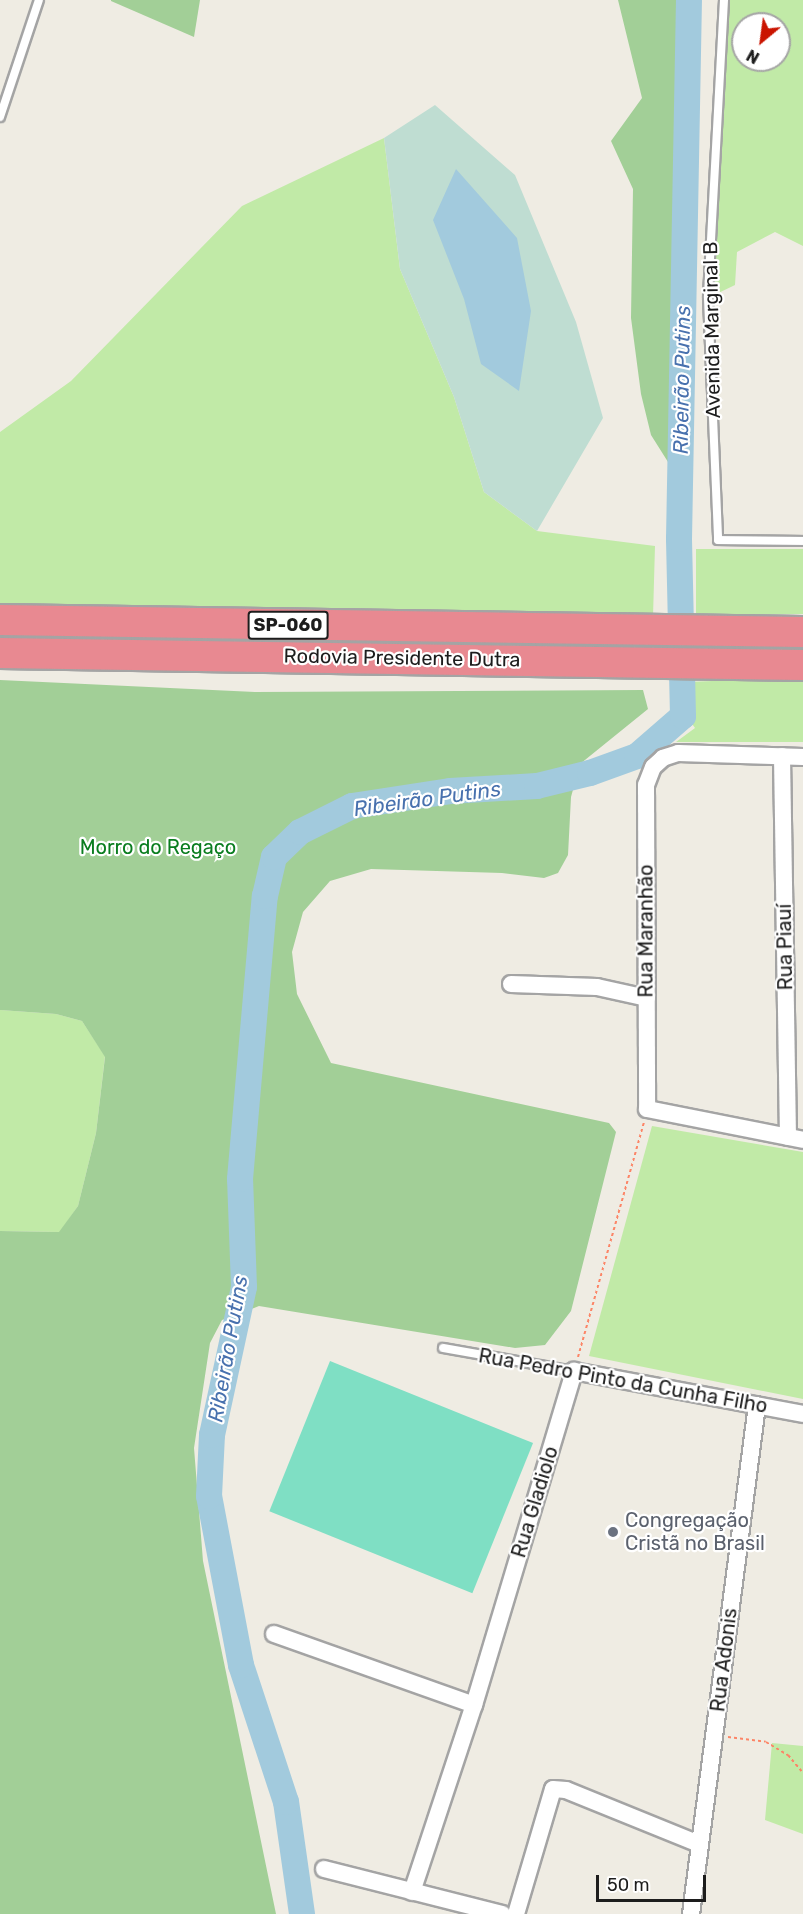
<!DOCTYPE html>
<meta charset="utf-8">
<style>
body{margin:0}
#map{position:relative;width:803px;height:1914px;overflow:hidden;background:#efece3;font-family:Rubik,sans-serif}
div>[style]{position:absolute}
.grass>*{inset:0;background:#c1eaa7;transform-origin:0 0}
.forest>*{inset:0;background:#a2cf97}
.wetland>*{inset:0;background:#bfddd2}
.pitch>*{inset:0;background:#7fdfc4;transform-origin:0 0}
.water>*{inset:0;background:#a2cadd}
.river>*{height:26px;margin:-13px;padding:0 13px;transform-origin:13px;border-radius:13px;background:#a2cadd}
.path>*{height:2px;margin-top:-1px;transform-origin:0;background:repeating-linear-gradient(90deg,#fc8567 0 3px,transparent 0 6px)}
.roads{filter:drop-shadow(2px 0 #a4a4a4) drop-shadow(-2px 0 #a4a4a4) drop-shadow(0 2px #a4a4a4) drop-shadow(0 -2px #a4a4a4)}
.lane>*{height:8px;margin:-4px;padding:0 4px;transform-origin:4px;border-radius:4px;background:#fff}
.street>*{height:16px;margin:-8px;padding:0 8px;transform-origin:8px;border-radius:8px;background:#fff}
.highway>*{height:30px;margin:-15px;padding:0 15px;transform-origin:15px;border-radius:15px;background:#e88991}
.dots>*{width:16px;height:16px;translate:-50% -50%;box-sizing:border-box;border:3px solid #fff;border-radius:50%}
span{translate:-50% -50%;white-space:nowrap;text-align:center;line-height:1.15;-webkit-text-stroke:4.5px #fff;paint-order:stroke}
.shield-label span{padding:2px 4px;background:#fff;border:2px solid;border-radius:4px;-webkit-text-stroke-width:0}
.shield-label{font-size:18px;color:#1d1d1d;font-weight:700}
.street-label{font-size:20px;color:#1d1d1d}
.park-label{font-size:20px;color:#0a7d1f}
.worship-label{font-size:20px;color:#5b616d}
.left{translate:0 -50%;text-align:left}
.water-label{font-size:21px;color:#4871ae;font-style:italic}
.north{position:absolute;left:731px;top:12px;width:60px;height:60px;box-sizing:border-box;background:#fff;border:2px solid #a5a5a5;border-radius:50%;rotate:209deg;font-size:16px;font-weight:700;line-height:24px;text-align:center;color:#1d1d1d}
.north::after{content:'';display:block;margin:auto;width:21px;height:27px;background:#ca1400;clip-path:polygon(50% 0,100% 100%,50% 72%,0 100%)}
.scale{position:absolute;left:596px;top:1875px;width:110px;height:27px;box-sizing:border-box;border:3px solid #1d1d1d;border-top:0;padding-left:8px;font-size:18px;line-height:21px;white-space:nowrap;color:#1d1d1d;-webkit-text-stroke:4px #fff;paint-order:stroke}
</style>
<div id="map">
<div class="grass">
<div style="clip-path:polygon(evenodd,724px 0,803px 0,803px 246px,775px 232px,737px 252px,735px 285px,708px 298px,724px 0,743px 24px,779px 24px,779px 60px,743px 60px,743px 24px)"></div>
<div style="clip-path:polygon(384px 138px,400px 269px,454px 397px,484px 492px,537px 531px,655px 546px,653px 617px,0 604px,0 432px,71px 381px,242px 206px)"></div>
<div style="left:696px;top:549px;width:107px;height:65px"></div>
<div style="clip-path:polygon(762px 679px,803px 682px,803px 742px,676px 742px,695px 728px,688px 718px,687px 682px)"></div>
<div style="clip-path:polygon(0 1010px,56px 1014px,82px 1021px,105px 1056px,96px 1133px,78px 1206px,60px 1232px,0 1231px)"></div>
<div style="clip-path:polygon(652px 1126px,803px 1152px,803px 1399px,589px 1356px)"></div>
<div style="clip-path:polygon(772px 1743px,803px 1746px,803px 1834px,765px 1820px)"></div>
</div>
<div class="forest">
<div style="clip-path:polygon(111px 0,200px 0,194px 37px,111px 1px)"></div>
<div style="clip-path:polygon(618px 0,689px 0,680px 481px,651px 435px,641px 394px,631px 318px,633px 189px,611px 141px,642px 98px)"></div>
<div style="clip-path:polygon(0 680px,255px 692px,643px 690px,648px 709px,580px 764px,571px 797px,568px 855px,558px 873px,544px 878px,502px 873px,371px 869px,330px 881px,303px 912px,292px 952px,297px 994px,331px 1063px,609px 1123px,616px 1132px,571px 1311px,545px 1345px,515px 1348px,259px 1306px,222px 1320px,210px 1343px,194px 1448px,203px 1561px,276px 1914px,0 1914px,0 1231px,59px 1232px,78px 1206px,96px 1133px,105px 1057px,82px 1021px,56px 1014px,0 1010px)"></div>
</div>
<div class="wetland">
<div style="clip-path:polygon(435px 105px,515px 175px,576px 322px,603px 418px,537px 531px,484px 492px,454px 397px,400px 269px,384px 138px)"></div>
</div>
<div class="pitch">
<div style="left:330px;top:1361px;width:219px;height:162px;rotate:22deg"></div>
</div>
<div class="water">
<div style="clip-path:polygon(456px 169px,517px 238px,531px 311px,519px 391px,481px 364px,464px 299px,433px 220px)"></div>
</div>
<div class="river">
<div style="left:302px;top:1914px;width:113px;rotate:-98.1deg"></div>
<div style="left:286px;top:1802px;width:144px;rotate:-108.2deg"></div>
<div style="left:241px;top:1665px;width:172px;rotate:-100.7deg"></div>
<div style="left:209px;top:1496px;width:61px;rotate:-87.2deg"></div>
<div style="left:212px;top:1435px;width:151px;rotate:-77.8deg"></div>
<div style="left:244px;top:1287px;width:108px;rotate:-92.1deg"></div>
<div style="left:240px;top:1179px;width:284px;rotate:-85deg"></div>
<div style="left:265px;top:896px;width:40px;rotate:-77deg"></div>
<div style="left:274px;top:857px;width:36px;rotate:-44deg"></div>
<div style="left:300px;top:832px;width:58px;rotate:-26.6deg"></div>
<div style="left:352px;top:806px;width:99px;rotate:-8.7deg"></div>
<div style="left:450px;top:791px;width:87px;rotate:-3.3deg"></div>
<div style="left:537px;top:786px;width:55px;rotate:-13.8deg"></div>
<div style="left:590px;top:773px;width:50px;rotate:-19.9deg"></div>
<div style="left:637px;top:756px;width:61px;rotate:-41deg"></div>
<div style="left:683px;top:716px;width:177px;rotate:-91.3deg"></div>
<div style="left:679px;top:539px;width:539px;rotate:-88.94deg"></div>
</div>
<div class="path">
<div style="left:578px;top:1357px;width:244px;rotate:-74.3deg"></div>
<div style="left:728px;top:1737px;width:38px;rotate:7deg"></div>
<div style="left:766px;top:1742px;width:26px;rotate:31deg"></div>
<div style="left:788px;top:1755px;width:23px;rotate:50deg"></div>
</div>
<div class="roads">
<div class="lane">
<div style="left:724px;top:0;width:298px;rotate:93.1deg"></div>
<div style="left:708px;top:298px;width:242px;rotate:87.6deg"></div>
<div style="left:718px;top:540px;width:85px;rotate:0.7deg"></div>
<div style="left:0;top:117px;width:123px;rotate:-71.6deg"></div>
<div style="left:443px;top:1348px;width:133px;rotate:10deg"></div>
</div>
<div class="street">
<div style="left:782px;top:756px;width:381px;rotate:89.1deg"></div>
<div style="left:803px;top:757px;width:125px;rotate:-178.2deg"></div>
<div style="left:678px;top:753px;width:16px;rotate:162deg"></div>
<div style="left:663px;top:758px;width:13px;rotate:138deg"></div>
<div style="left:653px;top:767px;width:19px;rotate:111deg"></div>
<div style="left:646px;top:785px;width:324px;rotate:89.8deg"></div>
<div style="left:647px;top:1109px;width:159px;rotate:11.2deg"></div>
<div style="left:511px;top:984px;width:86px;rotate:2deg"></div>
<div style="left:597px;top:987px;width:51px;rotate:12.4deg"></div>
<div style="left:274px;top:1634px;width:212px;rotate:19.5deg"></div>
<div style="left:324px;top:1869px;width:184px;rotate:14.2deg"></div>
<div style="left:412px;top:1892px;width:197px;rotate:-71.7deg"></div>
<div style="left:474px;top:1705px;width:349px;rotate:-73.3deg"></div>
<div style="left:574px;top:1371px;width:233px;rotate:10.6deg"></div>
<div style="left:516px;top:1914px;width:130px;rotate:-73.5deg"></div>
<div style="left:553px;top:1789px;width:13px;rotate:4deg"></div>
<div style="left:566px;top:1790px;width:144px;rotate:22.1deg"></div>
<div style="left:691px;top:1914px;width:513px;rotate:-82.61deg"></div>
</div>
<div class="highway">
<div style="left:0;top:620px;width:803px;rotate:0.86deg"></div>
<div style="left:0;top:653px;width:803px;rotate:0.86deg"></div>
</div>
</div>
<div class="dots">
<div style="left:613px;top:1532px;background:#6b7280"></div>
</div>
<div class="shield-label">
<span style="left:288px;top:625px">SP-060</span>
</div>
<div class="street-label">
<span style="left:712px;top:330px;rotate:-91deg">Avenida Marginal B</span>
<span style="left:402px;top:658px;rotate:1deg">Rodovia Presidente Dutra</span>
<span style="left:646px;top:931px;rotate:-90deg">Rua Maranhão</span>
<span style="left:785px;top:947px;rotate:-91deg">Rua Piauí</span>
<span style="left:623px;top:1381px;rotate:10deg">Rua Pedro Pinto da Cunha Filho</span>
<span style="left:535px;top:1502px;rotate:-73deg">Rua Gladiolo</span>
<span style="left:724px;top:1660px;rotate:-83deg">Rua Adonis</span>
</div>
<div class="park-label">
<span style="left:158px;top:847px">Morro do Regaço</span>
</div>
<div class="worship-label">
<span class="left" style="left:625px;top:1532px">Congregação<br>Cristã no Brasil</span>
</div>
<div class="water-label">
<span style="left:682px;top:380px;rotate:-89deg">Ribeirão Putins</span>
<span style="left:427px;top:799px;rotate:-8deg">Ribeirão Putins</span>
<span style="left:228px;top:1349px;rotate:-80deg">Ribeirão Putins</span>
</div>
<div class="north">N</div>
<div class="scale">50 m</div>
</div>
